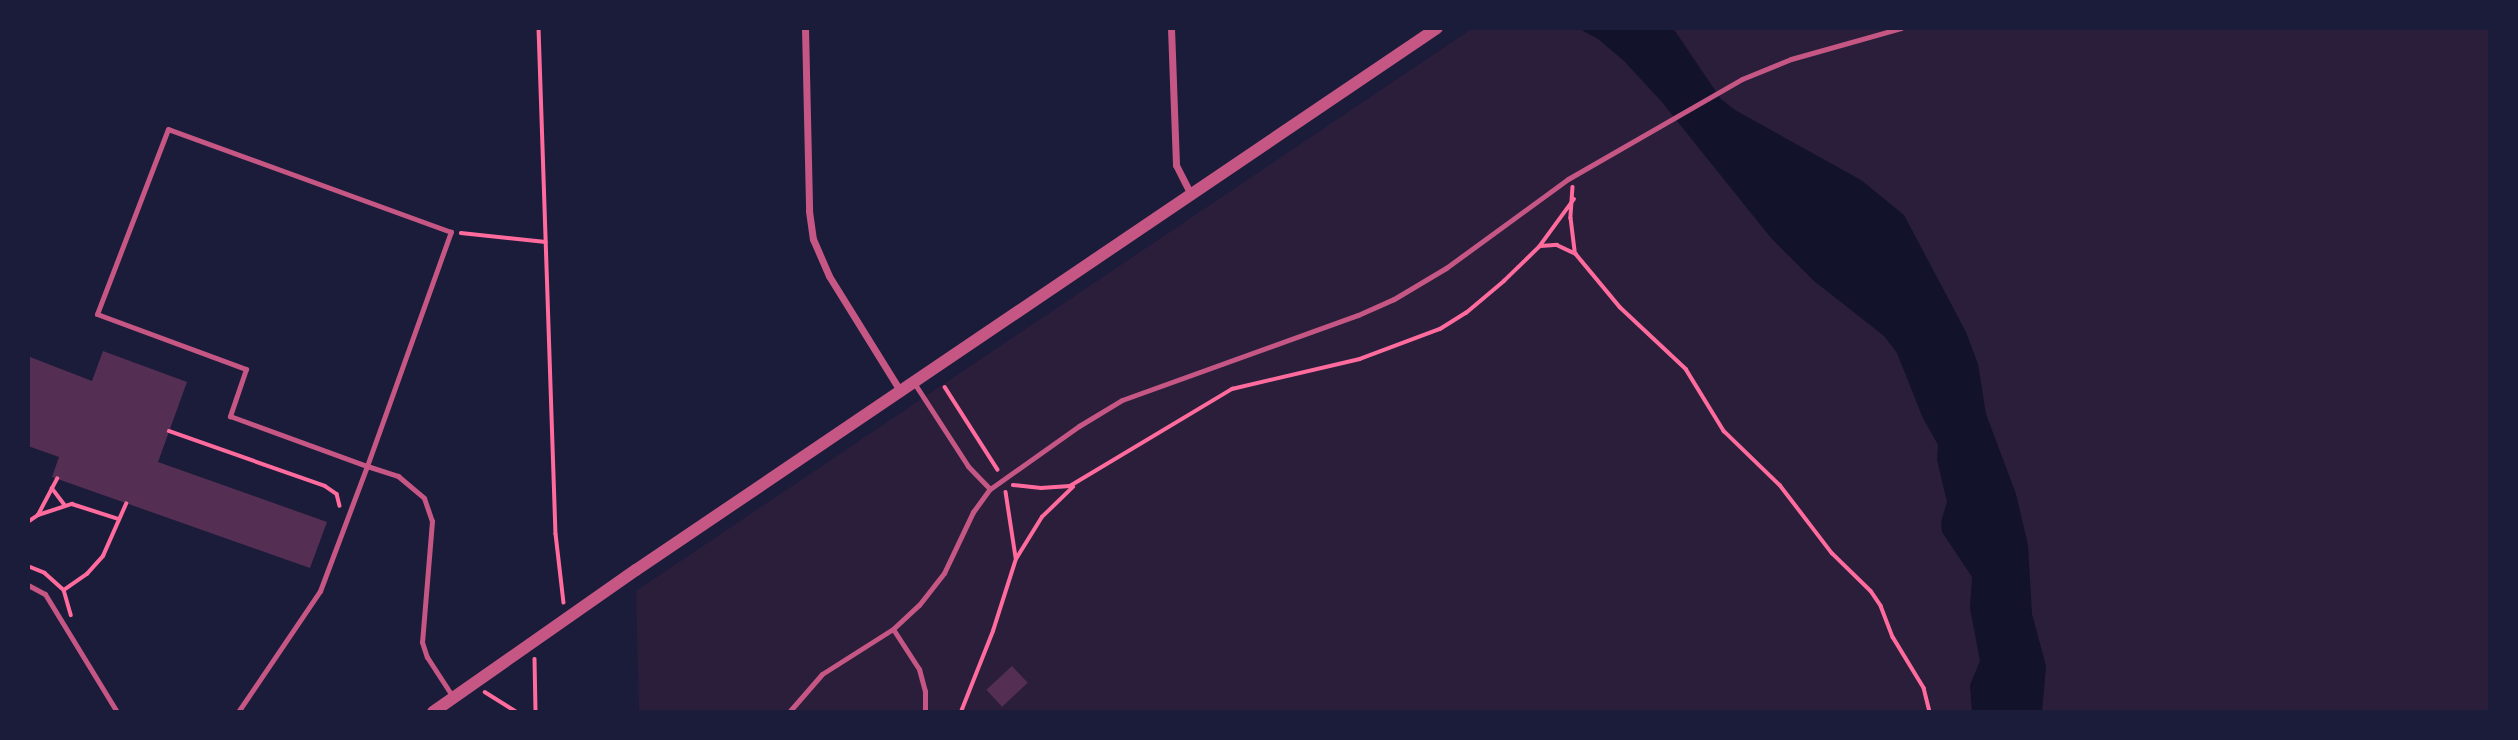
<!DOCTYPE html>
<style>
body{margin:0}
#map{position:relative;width:2518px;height:740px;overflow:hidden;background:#1b1b3a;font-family:"PT Sans Narrow",sans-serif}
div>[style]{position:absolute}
.green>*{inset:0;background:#2a1e3b}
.water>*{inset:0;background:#12122b}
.building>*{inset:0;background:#542f53;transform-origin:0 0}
.path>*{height:3.5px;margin:-1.75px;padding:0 1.75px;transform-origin:1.75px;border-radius:1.75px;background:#ff6b9d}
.service>*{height:5px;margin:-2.5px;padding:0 2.5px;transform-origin:2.5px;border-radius:2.5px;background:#c65784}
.minor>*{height:7px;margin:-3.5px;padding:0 3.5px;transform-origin:3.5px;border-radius:3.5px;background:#c65784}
.tertiary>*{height:12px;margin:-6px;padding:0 6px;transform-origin:6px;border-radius:6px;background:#c65784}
span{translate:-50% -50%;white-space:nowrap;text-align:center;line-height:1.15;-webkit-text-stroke:7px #1b1b3a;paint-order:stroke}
.frame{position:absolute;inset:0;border:30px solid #1b1b3a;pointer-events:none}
</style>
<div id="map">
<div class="green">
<div style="clip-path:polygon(1473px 28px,2490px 28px,2490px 712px,639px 712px,636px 591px)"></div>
</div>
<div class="water">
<div style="clip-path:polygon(1578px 28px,1673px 28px,1721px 99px,1735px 110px,1861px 180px,1904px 215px,1966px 332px,1978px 364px,1986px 414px,2016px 494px,2028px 545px,2032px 614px,2046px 666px,2042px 712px,1972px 712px,1970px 685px,1980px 661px,1970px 608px,1972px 577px,1942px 532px,1941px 522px,1947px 502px,1937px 460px,1938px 445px,1922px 416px,1897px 353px,1884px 336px,1814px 281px,1771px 238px,1661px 101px,1624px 61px,1598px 39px)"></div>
</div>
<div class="building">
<div style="clip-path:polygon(103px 351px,187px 382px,158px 462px,327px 522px,310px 568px,52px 477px,59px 457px,28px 446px,30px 357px,92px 381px)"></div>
<div style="left:1012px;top:666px;width:23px;height:35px;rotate:47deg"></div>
</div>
<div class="path">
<div style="left:539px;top:28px;width:506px;rotate:88.08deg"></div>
<div style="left:556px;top:534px;width:69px;rotate:83.4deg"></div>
<div style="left:1573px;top:187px;width:31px;rotate:94deg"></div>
<div style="left:1571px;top:218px;width:34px;rotate:83deg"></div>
<div style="left:461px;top:233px;width:85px;rotate:6deg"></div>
<div style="left:1541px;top:246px;width:16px;rotate:-4deg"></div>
<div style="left:1557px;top:245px;width:21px;rotate:25deg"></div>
<div style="left:1576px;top:254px;width:69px;rotate:50.3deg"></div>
<div style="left:1620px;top:307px;width:91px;rotate:43.2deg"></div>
<div style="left:1686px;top:369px;width:73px;rotate:58.5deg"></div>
<div style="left:1724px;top:431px;width:78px;rotate:44deg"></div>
<div style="left:1780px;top:485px;width:86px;rotate:52.6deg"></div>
<div style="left:1832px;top:553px;width:54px;rotate:44.3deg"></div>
<div style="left:1871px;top:591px;width:18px;rotate:56deg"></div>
<div style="left:1881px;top:606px;width:33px;rotate:69deg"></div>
<div style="left:1893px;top:637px;width:60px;rotate:58.7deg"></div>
<div style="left:1924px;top:688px;width:25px;rotate:76deg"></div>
<div style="left:945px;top:387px;width:98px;rotate:57.4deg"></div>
<div style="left:169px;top:431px;width:165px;rotate:19.4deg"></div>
<div style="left:325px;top:486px;width:14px;rotate:34deg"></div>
<div style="left:337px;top:494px;width:12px;rotate:76deg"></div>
<div style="left:1013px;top:485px;width:28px;rotate:6deg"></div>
<div style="left:1041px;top:488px;width:29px;rotate:-4deg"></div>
<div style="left:1070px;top:486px;width:189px;rotate:-30.9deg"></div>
<div style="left:1232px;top:389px;width:131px;rotate:-13.2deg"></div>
<div style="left:1360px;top:359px;width:85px;rotate:-20.6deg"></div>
<div style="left:1440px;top:329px;width:31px;rotate:-32deg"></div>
<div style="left:1466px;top:313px;width:50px;rotate:-40.1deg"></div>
<div style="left:1504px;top:281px;width:49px;rotate:-44.2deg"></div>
<div style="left:1539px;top:247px;width:59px;rotate:-53.9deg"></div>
<div style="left:52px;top:488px;width:21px;rotate:53deg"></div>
<div style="left:1006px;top:492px;width:66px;rotate:81.3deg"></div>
<div style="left:38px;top:515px;width:36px;rotate:-18deg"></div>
<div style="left:72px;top:504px;width:49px;rotate:17.7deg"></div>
<div style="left:28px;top:522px;width:12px;rotate:-35deg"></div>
<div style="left:38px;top:515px;width:41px;rotate:-62.2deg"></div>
<div style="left:28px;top:566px;width:18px;rotate:22deg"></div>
<div style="left:45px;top:573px;width:25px;rotate:42deg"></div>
<div style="left:64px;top:590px;width:26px;rotate:74deg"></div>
<div style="left:64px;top:590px;width:28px;rotate:-35deg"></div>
<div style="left:87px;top:574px;width:24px;rotate:-48deg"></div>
<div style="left:103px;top:556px;width:57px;rotate:-66.1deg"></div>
<div style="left:535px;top:659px;width:53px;rotate:88.9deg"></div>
<div style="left:485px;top:692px;width:38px;rotate:32deg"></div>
<div style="left:961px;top:712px;width:87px;rotate:-68.4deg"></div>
<div style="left:993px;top:631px;width:76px;rotate:-72.3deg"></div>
<div style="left:1016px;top:559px;width:49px;rotate:-58.2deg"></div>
<div style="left:1042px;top:517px;width:43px;rotate:-44.1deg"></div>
</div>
<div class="service">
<div style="left:990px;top:489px;width:109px;rotate:-35.3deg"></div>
<div style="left:1079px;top:426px;width:50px;rotate:-31.2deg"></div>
<div style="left:1122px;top:400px;width:251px;rotate:-19.8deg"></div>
<div style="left:1358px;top:315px;width:39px;rotate:-24deg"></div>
<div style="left:1394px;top:299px;width:61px;rotate:-30.8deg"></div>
<div style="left:1446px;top:268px;width:151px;rotate:-36.1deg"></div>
<div style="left:1568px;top:179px;width:201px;rotate:-29.9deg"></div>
<div style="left:1742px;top:79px;width:53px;rotate:-22.2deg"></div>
<div style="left:1791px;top:59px;width:114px;rotate:-15.7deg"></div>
<div style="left:28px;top:585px;width:19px;rotate:28deg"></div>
<div style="left:45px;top:594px;width:138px;rotate:58.6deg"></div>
<div style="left:893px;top:629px;width:48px;rotate:57deg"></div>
<div style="left:919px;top:669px;width:23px;rotate:75deg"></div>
<div style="left:925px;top:691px;width:21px;rotate:90deg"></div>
<div style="left:238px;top:712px;width:146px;rotate:-55.9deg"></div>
<div style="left:320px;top:591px;width:134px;rotate:-69.4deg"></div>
<div style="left:367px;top:466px;width:249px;rotate:-70.3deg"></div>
<div style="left:451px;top:232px;width:301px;rotate:-160deg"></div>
<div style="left:168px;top:129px;width:198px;rotate:111deg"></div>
<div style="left:97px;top:314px;width:159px;rotate:20.3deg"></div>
<div style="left:246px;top:369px;width:50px;rotate:108.8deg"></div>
<div style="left:230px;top:416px;width:146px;rotate:20.1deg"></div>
<div style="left:367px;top:466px;width:33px;rotate:18deg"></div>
<div style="left:398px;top:476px;width:34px;rotate:40deg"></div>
<div style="left:424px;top:498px;width:24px;rotate:71deg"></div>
<div style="left:432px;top:521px;width:121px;rotate:94.7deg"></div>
<div style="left:422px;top:642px;width:16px;rotate:72deg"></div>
<div style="left:427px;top:657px;width:48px;rotate:57deg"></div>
<div style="left:789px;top:712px;width:50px;rotate:-49deg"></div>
<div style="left:822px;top:674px;width:84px;rotate:-32.4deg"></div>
<div style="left:893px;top:629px;width:35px;rotate:-43deg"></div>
<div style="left:919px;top:605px;width:41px;rotate:-52deg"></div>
<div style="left:944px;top:573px;width:68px;rotate:-64.6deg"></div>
<div style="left:973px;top:512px;width:29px;rotate:-54deg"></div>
<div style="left:990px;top:489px;width:32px;rotate:-134deg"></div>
<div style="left:968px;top:466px;width:99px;rotate:-123deg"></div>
</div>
<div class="minor">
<div style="left:805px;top:28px;width:183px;rotate:88.7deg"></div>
<div style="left:809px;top:211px;width:28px;rotate:82deg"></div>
<div style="left:813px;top:239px;width:40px;rotate:66.6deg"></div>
<div style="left:829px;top:276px;width:137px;rotate:58.2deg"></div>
<div style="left:1171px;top:28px;width:137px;rotate:87.9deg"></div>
<div style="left:1176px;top:165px;width:34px;rotate:63deg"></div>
</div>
<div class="tertiary">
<div style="left:433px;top:712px;width:248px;rotate:-35deg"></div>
<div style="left:636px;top:570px;width:967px;rotate:-34.08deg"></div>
</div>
<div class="frame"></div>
</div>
